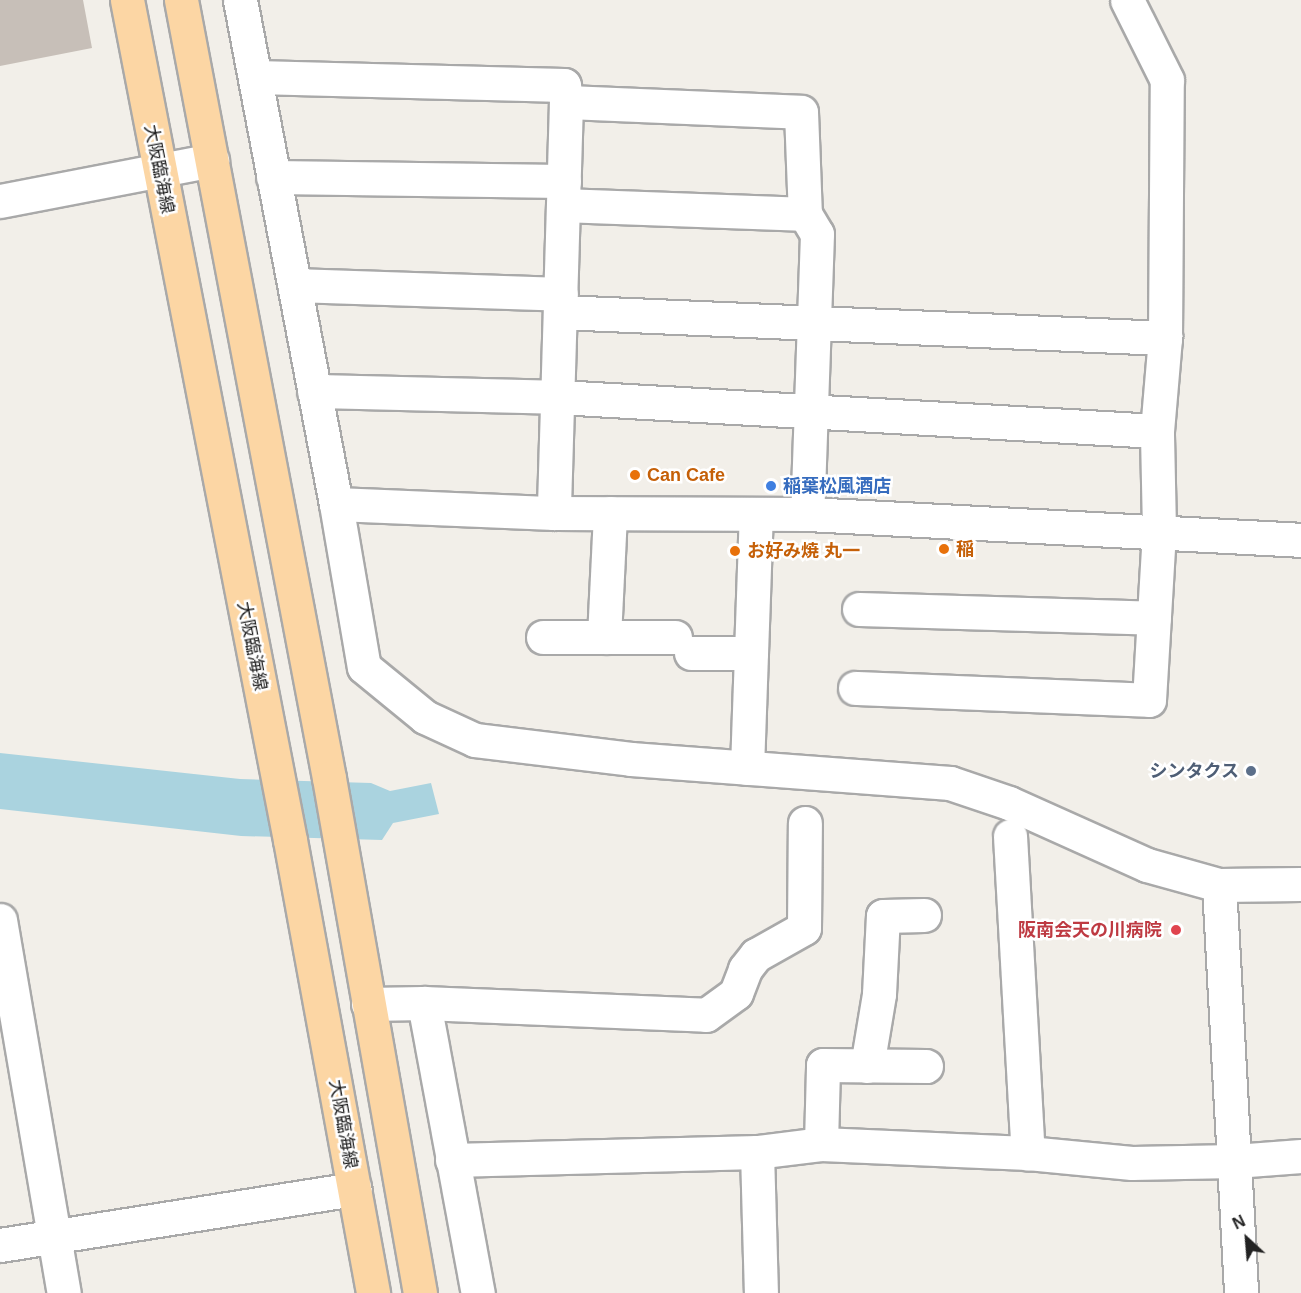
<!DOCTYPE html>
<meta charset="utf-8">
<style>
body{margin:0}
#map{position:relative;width:1301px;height:1293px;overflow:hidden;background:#f2efe9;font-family:Arial,"Noto Sans JP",sans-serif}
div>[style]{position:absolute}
.water>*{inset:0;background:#aad3df}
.building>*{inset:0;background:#c7bfb8}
.roads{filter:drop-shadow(2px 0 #a9a9a9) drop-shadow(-2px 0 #a9a9a9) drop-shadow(0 2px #a9a9a9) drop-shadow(0 -2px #a9a9a9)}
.minor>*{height:33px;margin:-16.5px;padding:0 16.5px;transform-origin:16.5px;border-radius:16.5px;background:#fff}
.major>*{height:33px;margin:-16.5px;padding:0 16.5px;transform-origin:16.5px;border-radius:16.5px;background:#fcd6a4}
.dots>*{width:16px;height:16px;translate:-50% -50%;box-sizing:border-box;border:3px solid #fff;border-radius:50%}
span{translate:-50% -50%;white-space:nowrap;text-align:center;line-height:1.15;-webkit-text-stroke:5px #fff;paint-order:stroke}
.street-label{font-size:18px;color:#222}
.food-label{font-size:18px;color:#c56008;font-weight:700}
.left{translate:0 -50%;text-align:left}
.shop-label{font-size:18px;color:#366cbe;font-weight:700}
.service-label{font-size:18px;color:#4e5e75;font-weight:700}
.right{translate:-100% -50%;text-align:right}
.health-label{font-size:18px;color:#be3a42;font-weight:700}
.north{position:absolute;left:1217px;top:1209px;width:60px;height:60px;-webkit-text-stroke:4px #fff;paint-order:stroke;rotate:334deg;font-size:16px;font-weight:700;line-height:24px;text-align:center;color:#222}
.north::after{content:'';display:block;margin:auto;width:21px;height:27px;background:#222;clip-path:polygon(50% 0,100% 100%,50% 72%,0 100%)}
</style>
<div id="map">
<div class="water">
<div style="clip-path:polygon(0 753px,240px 779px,371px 783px,390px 791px,431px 783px,439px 814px,393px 823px,382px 840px,241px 836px,0 809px)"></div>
</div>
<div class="building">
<div style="clip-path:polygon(0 0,83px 0,92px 48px,0 66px)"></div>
</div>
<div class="roads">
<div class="minor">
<div style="left:240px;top:0;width:513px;rotate:79.22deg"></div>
<div style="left:336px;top:504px;width:165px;rotate:80.3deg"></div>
<div style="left:364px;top:667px;width:79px;rotate:39.3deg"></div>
<div style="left:425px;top:717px;width:55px;rotate:24.7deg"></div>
<div style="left:475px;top:740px;width:157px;rotate:6.9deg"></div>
<div style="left:631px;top:759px;width:320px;rotate:4.3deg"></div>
<div style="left:950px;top:783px;width:62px;rotate:18.7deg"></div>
<div style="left:1009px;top:803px;width:151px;rotate:24.2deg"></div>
<div style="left:1147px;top:865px;width:75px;rotate:15.5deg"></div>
<div style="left:1219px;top:885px;width:82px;rotate:-0.7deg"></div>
<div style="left:256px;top:77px;width:308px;rotate:1.5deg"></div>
<div style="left:564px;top:85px;width:17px;rotate:83deg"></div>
<div style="left:566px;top:102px;width:411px;rotate:91.7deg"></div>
<div style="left:566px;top:102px;width:235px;rotate:2.4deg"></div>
<div style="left:801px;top:112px;width:102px;rotate:87.8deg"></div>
<div style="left:805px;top:214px;width:23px;rotate:59deg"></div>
<div style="left:817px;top:234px;width:280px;rotate:92deg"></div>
<div style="left:273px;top:177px;width:291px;rotate:0.8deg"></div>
<div style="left:0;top:201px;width:216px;rotate:-10.9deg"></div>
<div style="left:564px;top:205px;width:241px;rotate:2.1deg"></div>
<div style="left:295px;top:285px;width:266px;rotate:1.9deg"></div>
<div style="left:560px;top:312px;width:606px;rotate:2.46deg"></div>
<div style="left:314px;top:391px;width:244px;rotate:1.4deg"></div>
<div style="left:558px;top:397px;width:600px;rotate:3.25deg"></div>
<div style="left:336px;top:504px;width:218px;rotate:2.4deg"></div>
<div style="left:554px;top:513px;width:253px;rotate:0.2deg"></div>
<div style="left:807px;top:514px;width:495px;rotate:3deg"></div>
<div style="left:859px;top:609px;width:295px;rotate:1.7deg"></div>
<div style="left:543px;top:637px;width:132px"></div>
<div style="left:604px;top:637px;width:124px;rotate:-87.2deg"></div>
<div style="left:691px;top:653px;width:60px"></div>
<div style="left:855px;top:688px;width:294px;rotate:2.3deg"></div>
<div style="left:1149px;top:700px;width:170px;rotate:-86.6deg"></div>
<div style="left:1159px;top:530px;width:99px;rotate:-91.2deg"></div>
<div style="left:1157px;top:431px;width:93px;rotate:-85.1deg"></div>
<div style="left:1165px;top:338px;width:258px;rotate:-89.6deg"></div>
<div style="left:1167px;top:80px;width:89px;rotate:-116.6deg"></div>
<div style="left:747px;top:768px;width:254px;rotate:-88deg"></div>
<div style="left:1010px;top:836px;width:318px;rotate:86.8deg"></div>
<div style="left:1219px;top:885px;width:409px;rotate:86.9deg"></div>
<div style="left:0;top:920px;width:378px;rotate:80.3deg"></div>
<div style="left:424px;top:1003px;width:282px;rotate:2.4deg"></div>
<div style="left:706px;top:1015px;width:37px;rotate:-36deg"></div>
<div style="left:736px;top:993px;width:26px;rotate:-69deg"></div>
<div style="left:745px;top:969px;width:18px;rotate:-52deg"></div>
<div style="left:756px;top:955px;width:55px;rotate:-29.4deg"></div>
<div style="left:804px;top:928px;width:105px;rotate:-89.5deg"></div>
<div style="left:368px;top:1004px;width:56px;rotate:-1deg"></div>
<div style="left:424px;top:1003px;width:295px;rotate:79.5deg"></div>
<div style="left:867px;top:1066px;width:73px;rotate:-80.5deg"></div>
<div style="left:879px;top:994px;width:78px;rotate:-87.1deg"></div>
<div style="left:883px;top:916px;width:41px;rotate:-1.4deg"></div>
<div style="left:821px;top:1144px;width:79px;rotate:-88.5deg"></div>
<div style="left:823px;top:1065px;width:103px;rotate:0.6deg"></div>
<div style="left:757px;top:1152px;width:141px;rotate:88.4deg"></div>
<div style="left:452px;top:1160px;width:305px;rotate:-1.5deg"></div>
<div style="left:757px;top:1152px;width:64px;rotate:-7.1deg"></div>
<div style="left:821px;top:1144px;width:207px;rotate:2.5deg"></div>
<div style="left:1028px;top:1153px;width:104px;rotate:5.5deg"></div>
<div style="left:1132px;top:1163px;width:103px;rotate:-1.1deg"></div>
<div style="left:1235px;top:1161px;width:66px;rotate:-4.3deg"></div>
<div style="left:0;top:1245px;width:359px;rotate:-9deg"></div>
</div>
<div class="major">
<div style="left:127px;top:0;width:856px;rotate:79.02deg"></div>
<div style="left:290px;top:840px;width:461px;rotate:79.6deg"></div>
<div style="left:181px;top:0;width:792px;rotate:79.23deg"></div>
<div style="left:329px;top:778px;width:523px;rotate:79.98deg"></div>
</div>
</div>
<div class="dots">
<div style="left:635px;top:475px;background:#e8710a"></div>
<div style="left:771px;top:486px;background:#3f7fe0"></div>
<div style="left:944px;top:549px;background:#e8710a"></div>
<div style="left:735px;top:551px;background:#e8710a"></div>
<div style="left:1251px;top:771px;background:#5c6f8a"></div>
<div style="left:1176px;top:930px;background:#e0444e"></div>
</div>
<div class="street-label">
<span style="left:159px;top:169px;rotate:79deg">大阪臨海線</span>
<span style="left:252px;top:646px;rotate:79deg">大阪臨海線</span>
<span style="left:343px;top:1124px;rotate:80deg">大阪臨海線</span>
</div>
<div class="food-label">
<span class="left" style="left:647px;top:475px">Can Cafe</span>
<span class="left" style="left:956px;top:549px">稲</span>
<span class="left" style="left:747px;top:551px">お好み焼 丸一</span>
</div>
<div class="shop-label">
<span class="left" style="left:783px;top:486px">稲葉松風酒店</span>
</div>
<div class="service-label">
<span class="right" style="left:1239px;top:771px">シンタクス</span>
</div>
<div class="health-label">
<span class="right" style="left:1162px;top:930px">阪南会天の川病院</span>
</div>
<div class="north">N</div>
</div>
